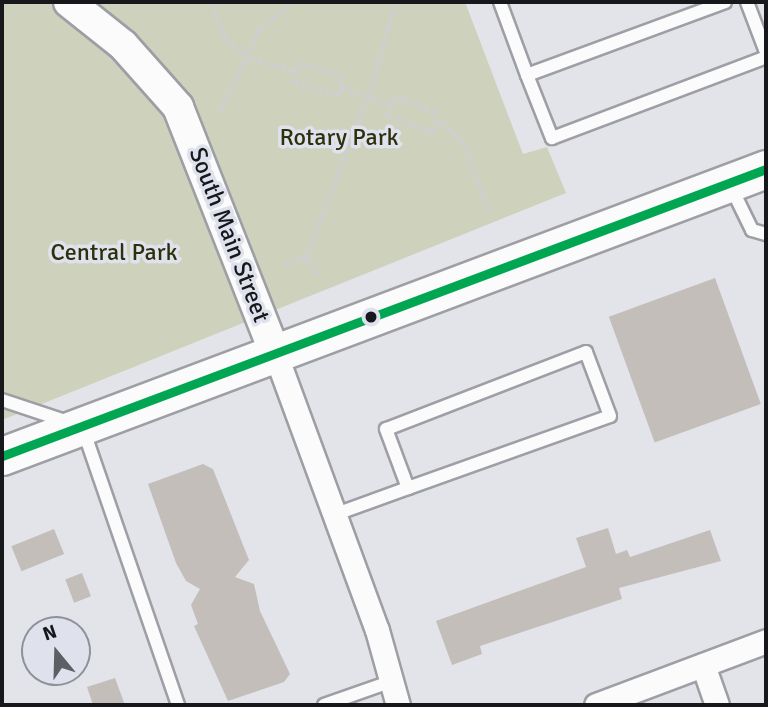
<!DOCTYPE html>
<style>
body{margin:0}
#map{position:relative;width:768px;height:707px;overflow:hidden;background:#e2e4ea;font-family:Signika,sans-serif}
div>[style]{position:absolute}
.green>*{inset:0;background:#ced1bc}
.building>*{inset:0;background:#c4beba;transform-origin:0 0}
.path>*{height:4.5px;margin-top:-2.25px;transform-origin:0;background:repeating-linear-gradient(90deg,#cecfd0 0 5px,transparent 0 8.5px)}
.roads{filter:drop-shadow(2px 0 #9d9fa4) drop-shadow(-2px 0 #9d9fa4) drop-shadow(0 2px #9d9fa4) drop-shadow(0 -2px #9d9fa4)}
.service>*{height:12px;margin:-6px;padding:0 6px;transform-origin:6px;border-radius:6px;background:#fbfbfc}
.minor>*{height:23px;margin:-11.5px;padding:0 11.5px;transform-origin:11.5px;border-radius:11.5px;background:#fbfbfc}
.tertiary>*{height:30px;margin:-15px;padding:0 15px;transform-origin:15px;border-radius:15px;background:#fbfbfc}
.primary>*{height:37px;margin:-18.5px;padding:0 18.5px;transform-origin:18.5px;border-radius:18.5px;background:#fbfbfc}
.bus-1>*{height:9px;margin:-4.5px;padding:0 4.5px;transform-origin:4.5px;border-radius:4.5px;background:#00a651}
.dots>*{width:19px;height:19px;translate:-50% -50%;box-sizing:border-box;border:4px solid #dfe2ed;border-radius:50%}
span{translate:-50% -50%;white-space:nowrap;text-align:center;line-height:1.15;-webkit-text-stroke:7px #dfe2ed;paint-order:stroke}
.park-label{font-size:24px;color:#2e300c}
.street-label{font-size:24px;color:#17181c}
.frame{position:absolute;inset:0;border:4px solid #17181c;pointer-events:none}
.north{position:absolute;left:21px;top:616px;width:70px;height:70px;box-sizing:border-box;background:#dfe2ed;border:2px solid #8f9199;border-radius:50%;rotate:341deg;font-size:19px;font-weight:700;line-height:28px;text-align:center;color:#17181c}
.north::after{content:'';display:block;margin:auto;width:24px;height:32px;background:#5e5f64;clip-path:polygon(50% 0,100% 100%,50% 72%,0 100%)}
</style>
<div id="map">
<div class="green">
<div style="clip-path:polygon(2px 2px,465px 2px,523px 154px,547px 147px,566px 193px,2px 420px)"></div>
</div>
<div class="building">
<div style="left:715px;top:278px;width:134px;height:113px;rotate:70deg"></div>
<div style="clip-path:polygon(203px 464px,213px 469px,249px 560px,235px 577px,254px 584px,260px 611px,290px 674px,284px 682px,228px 701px,194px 626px,198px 624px,191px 605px,200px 589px,186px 581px,176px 563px,148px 484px)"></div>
<div style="clip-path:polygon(608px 528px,616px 554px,627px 550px,630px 557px,710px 530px,721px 561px,619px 588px,622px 599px,480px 646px,482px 654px,452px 665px,436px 621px,586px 567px,576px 538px)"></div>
<div style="left:54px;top:529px;width:27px;height:46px;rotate:68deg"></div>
<div style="left:82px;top:573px;width:25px;height:18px;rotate:69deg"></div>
<div style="clip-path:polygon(115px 678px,125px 705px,93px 705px,87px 687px)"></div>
</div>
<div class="path">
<div style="left:211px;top:2px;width:40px;rotate:69deg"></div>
<div style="left:225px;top:39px;width:31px;rotate:38deg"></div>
<div style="left:249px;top:58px;width:49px;rotate:15.5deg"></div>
<div style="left:341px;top:87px;width:10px;rotate:-79deg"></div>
<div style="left:343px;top:77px;width:44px;rotate:-161.6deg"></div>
<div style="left:301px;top:63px;width:20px;rotate:114deg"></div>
<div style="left:293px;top:81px;width:47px;rotate:18.4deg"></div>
<div style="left:338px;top:96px;width:9px;rotate:-72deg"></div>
<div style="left:341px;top:87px;width:54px;rotate:19.4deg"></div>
<div style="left:220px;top:112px;width:91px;rotate:-64.6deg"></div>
<div style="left:259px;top:30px;width:44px;rotate:-39.5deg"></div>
<div style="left:436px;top:113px;width:43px;rotate:-158.2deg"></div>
<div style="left:396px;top:97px;width:20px;rotate:117deg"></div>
<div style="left:387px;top:115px;width:48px;rotate:20.7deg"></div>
<div style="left:432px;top:132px;width:10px;rotate:-79deg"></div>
<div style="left:434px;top:122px;width:7px"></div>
<div style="left:441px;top:122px;width:29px;rotate:41deg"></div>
<div style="left:463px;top:141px;width:78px;rotate:69.7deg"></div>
<div style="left:306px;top:257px;width:189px;rotate:-68.9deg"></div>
<div style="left:374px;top:81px;width:82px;rotate:-75.1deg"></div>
<div style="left:285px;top:263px;width:22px;rotate:-16deg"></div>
<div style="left:306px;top:257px;width:21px;rotate:55deg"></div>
</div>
<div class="roads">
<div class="service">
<div style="left:500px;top:2px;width:78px;rotate:69.7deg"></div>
<div style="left:527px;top:75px;width:211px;rotate:-20.2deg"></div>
<div style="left:747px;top:2px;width:53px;rotate:69.2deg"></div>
<div style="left:527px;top:75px;width:68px;rotate:68.4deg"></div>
<div style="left:552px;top:138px;width:229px;rotate:-20.7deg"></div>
<div style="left:731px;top:187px;width:48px;rotate:64deg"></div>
<div style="left:752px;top:230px;width:15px;rotate:16deg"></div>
<div style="left:2px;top:400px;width:70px;rotate:18.4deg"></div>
<div style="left:83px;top:429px;width:292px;rotate:71deg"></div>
<div style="left:336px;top:514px;width:77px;rotate:-19.9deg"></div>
<div style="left:408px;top:488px;width:214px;rotate:-19.6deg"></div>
<div style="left:610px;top:416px;width:68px;rotate:-110.6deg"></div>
<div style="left:586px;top:352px;width:214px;rotate:158.9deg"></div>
<div style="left:386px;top:429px;width:63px;rotate:69.6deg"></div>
<div style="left:324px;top:705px;width:72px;rotate:-19.4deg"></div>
</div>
<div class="minor">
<div style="left:275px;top:353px;width:295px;rotate:69.8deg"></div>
<div style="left:377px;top:630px;width:78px;rotate:74.4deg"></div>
<div style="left:703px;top:665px;width:42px;rotate:70.7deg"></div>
<div style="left:596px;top:705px;width:182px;rotate:-20.6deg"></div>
</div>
<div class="tertiary">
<div style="left:69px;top:2px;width:69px;rotate:38.5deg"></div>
<div style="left:123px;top:45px;width:83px;rotate:48.4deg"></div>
<div style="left:178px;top:107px;width:264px;rotate:68.5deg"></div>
</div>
<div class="primary">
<div style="left:2px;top:456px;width:816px;rotate:-20.59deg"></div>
</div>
</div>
<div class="bus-1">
<div style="left:2px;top:456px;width:816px;rotate:-20.59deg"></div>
</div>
<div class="dots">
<div style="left:371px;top:317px;background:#17181c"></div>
</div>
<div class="park-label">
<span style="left:339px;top:138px">Rotary Park</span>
<span style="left:114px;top:253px">Central Park</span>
</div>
<div class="street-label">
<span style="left:229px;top:235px;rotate:69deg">South Main Street</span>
</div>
<div class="frame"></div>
<div class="north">N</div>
</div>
